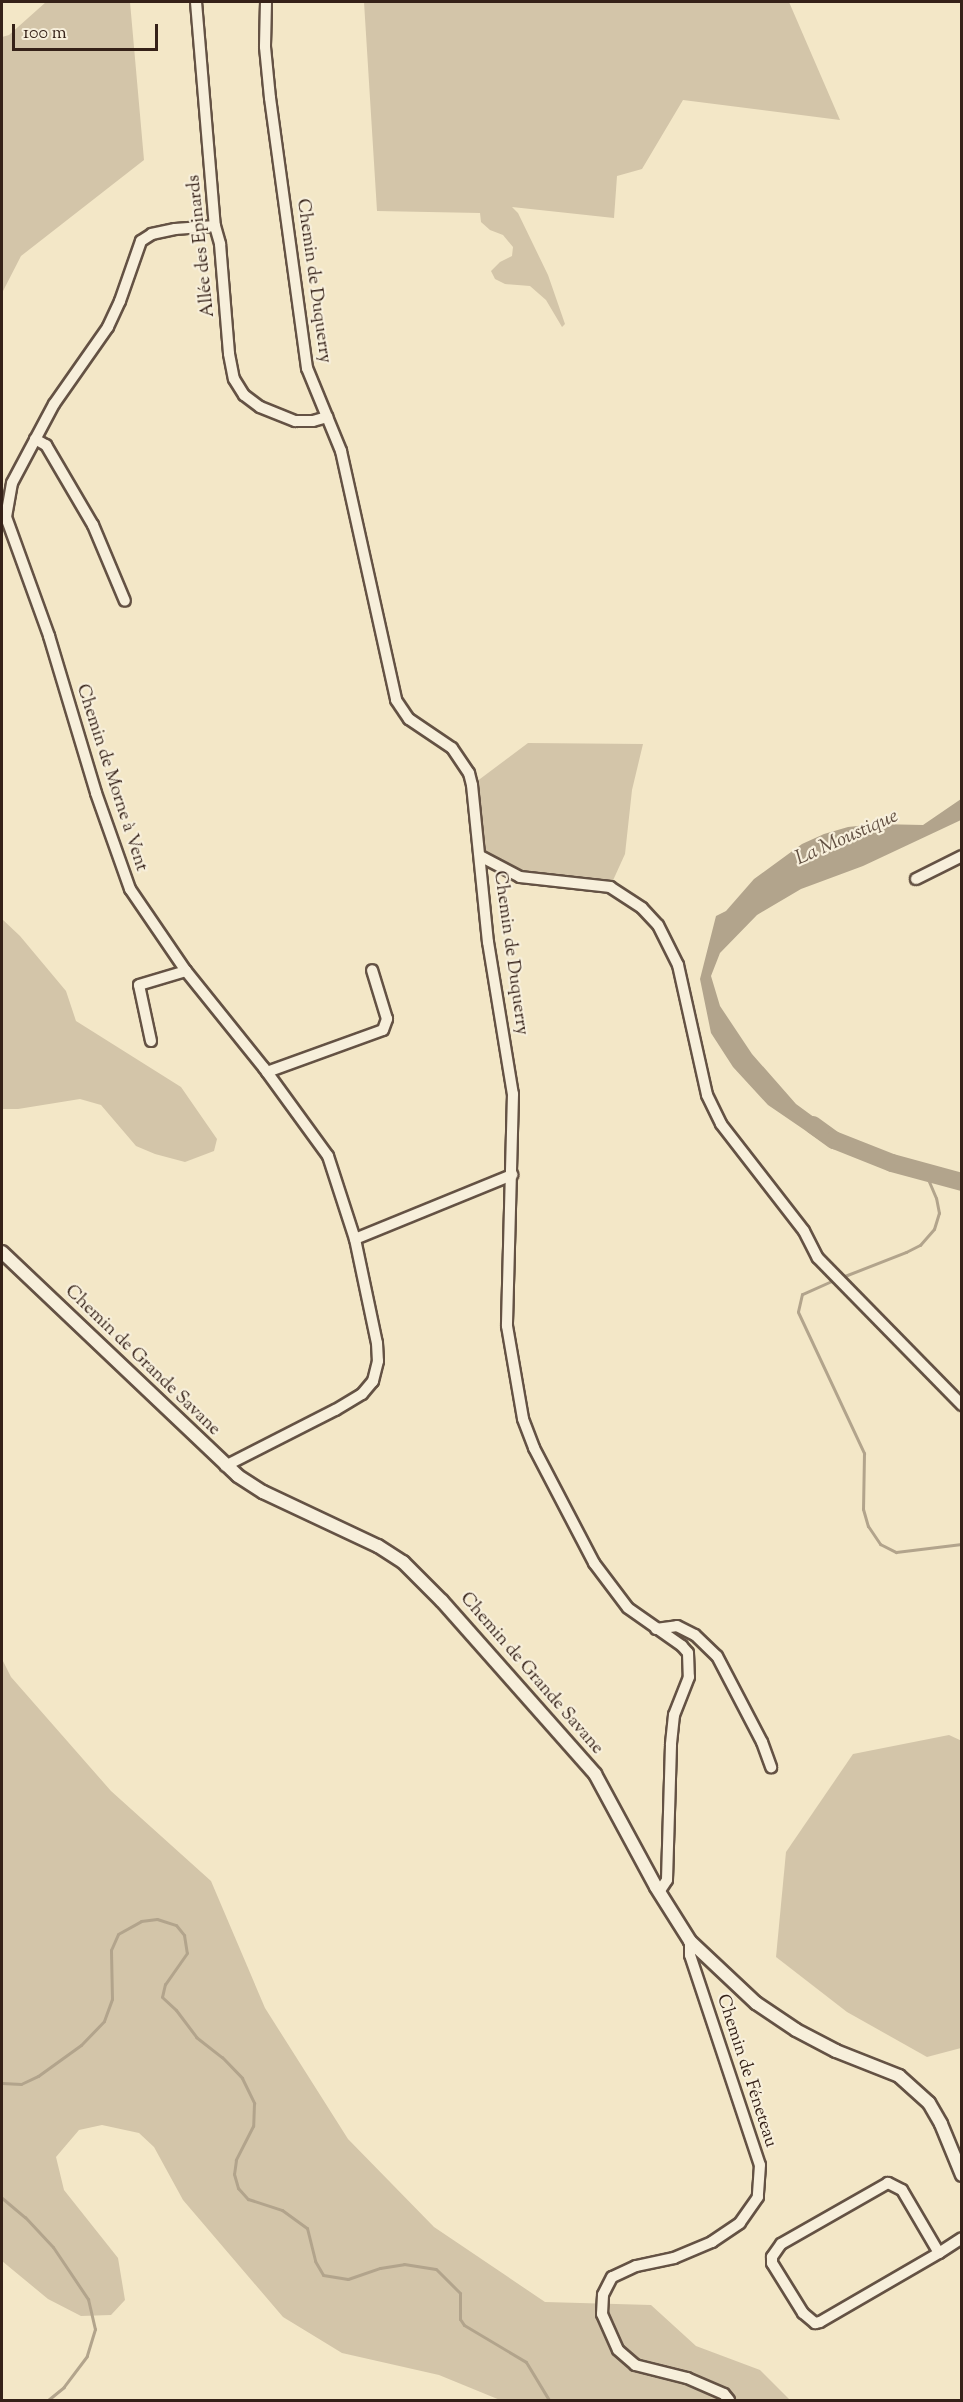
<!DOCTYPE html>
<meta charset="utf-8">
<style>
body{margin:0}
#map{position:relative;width:963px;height:2402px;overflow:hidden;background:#f3e7c7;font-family:"Sorts Mill Goudy",serif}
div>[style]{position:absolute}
.green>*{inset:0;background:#d3c5a9}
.water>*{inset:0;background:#b2a48c}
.stream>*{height:3px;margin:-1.5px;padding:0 1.5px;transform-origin:1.5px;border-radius:1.5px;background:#b2a48c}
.river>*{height:18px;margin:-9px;padding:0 9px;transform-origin:9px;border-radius:9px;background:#b2a48c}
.roads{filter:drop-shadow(2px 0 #645244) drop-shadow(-2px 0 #645244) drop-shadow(0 2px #645244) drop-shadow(0 -2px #645244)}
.minor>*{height:10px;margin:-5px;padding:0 5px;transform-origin:5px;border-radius:5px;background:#f7efdb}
.tertiary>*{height:12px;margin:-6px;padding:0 6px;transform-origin:6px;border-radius:6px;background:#f7efdb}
span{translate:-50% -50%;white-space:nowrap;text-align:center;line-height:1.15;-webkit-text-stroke:4.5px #f7efdb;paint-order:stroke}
.street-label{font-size:18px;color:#352118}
.water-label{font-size:20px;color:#614f41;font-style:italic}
.frame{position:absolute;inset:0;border:3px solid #352118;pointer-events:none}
.scale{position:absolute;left:12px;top:24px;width:146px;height:27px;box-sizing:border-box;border:3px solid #352118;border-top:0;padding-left:8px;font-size:18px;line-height:21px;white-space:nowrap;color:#352118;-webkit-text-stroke:4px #f7efdb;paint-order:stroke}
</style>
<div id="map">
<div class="green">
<div style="clip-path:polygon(46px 2px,130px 2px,144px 160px,21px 256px,2px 293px,2px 37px,9px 35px)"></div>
<div style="clip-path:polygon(364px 2px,789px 2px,840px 120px,683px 100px,642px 169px,617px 176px,614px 218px,512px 207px,518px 213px,548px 275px,565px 324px,562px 327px,546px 300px,530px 286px,505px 284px,495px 279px,491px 271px,500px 262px,512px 256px,513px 247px,503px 235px,490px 230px,481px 222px,480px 213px,377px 211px)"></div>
<div style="clip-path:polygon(528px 743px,643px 744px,632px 790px,625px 854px,610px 887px,520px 877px,480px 856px,472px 785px)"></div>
<div style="clip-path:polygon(2px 919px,20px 936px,66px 991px,76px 1021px,181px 1087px,217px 1139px,214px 1151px,185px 1162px,155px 1154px,136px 1146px,101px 1105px,80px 1099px,18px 1109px,2px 1109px)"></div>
<div style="clip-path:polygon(2px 1659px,11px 1677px,111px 1791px,211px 1881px,265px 2008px,348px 2139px,434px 2227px,545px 2302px,651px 2305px,696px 2346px,760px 2370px,790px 2400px,500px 2400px,439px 2375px,342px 2353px,283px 2317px,183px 2200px,154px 2147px,139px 2133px,102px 2125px,79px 2130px,56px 2157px,64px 2190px,118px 2258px,125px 2300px,111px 2315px,81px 2316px,48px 2299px,2px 2261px)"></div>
<div style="clip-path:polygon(949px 1735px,962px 1741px,961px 2048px,927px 2057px,847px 2012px,776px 1957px,786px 1852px,853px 1754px)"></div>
</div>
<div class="water">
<div style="clip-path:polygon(961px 799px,961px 820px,863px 866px,801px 889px,757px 915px,720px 953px,711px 976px,720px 1006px,752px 1054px,796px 1104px,837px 1134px,828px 1146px,768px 1105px,733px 1067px,711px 1033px,700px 979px,716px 916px,726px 911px,754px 879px,802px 844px,824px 834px,848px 827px,877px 824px,923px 825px)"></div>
</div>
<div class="stream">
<div style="left:842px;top:1277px;width:69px;rotate:-21.3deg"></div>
<div style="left:906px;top:1252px;width:16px;rotate:-27deg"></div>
<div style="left:920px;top:1245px;width:21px;rotate:-49deg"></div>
<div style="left:934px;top:1229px;width:17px;rotate:-73deg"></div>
<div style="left:939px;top:1213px;width:15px;rotate:-101deg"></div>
<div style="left:936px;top:1198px;width:28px;rotate:-113deg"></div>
<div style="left:836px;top:1279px;width:37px;rotate:156deg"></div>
<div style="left:802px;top:1294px;width:18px;rotate:103deg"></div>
<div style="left:798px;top:1312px;width:156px;rotate:64.9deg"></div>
<div style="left:864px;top:1453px;width:56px;rotate:91deg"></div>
<div style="left:863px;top:1509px;width:18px;rotate:74deg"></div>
<div style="left:868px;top:1526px;width:22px;rotate:56deg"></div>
<div style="left:880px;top:1544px;width:18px;rotate:27deg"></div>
<div style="left:896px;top:1552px;width:66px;rotate:-6.9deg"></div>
<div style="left:2px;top:2083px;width:19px;rotate:3deg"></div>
<div style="left:21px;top:2084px;width:19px;rotate:-25deg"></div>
<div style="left:38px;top:2076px;width:53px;rotate:-35.8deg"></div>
<div style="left:81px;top:2045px;width:33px;rotate:-46deg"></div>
<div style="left:104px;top:2021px;width:23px;rotate:-70deg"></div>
<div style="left:112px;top:1999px;width:49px;rotate:-91.2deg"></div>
<div style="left:111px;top:1950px;width:17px;rotate:-66deg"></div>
<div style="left:118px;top:1934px;width:26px;rotate:-29deg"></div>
<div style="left:141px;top:1921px;width:16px;rotate:-7deg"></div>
<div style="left:157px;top:1919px;width:20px;rotate:18deg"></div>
<div style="left:176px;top:1925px;width:13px;rotate:51deg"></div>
<div style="left:184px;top:1935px;width:18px;rotate:81deg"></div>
<div style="left:187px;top:1953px;width:38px;rotate:125deg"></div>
<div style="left:165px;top:1984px;width:13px;rotate:103deg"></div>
<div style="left:162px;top:1997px;width:19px;rotate:43deg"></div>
<div style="left:176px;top:2010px;width:34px;rotate:53deg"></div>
<div style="left:196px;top:2037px;width:33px;rotate:38deg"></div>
<div style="left:222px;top:2057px;width:29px;rotate:46deg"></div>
<div style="left:242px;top:2078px;width:28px;rotate:64deg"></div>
<div style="left:254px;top:2103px;width:23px;rotate:92deg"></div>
<div style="left:253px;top:2126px;width:38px;rotate:117deg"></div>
<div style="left:236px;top:2160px;width:14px;rotate:98deg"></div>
<div style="left:234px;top:2174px;width:15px;rotate:74deg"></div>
<div style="left:238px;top:2188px;width:15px;rotate:48deg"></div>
<div style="left:248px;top:2199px;width:36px;rotate:18deg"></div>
<div style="left:282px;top:2210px;width:31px;rotate:36deg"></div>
<div style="left:307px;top:2228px;width:34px;rotate:76deg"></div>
<div style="left:315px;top:2261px;width:16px;rotate:60deg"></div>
<div style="left:323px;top:2275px;width:25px;rotate:9deg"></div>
<div style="left:348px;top:2279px;width:34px;rotate:-19deg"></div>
<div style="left:380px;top:2268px;width:24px;rotate:-9deg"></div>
<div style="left:404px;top:2264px;width:32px;rotate:9deg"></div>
<div style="left:436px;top:2269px;width:34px;rotate:45deg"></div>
<div style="left:460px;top:2293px;width:26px;rotate:90deg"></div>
<div style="left:460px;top:2319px;width:7px;rotate:56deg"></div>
<div style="left:464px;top:2325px;width:72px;rotate:30.8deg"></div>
<div style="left:526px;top:2362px;width:44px;rotate:58.8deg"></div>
<div style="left:2px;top:2198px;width:30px;rotate:40deg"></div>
<div style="left:25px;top:2217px;width:41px;rotate:47deg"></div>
<div style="left:53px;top:2247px;width:63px;rotate:56.1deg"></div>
<div style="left:88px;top:2299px;width:31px;rotate:77deg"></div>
<div style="left:95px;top:2329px;width:28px;rotate:107deg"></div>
<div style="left:87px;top:2356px;width:39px;rotate:127deg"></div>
<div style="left:64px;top:2387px;width:21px;rotate:141deg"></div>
</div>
<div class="river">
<div style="left:813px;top:1125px;width:26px;rotate:36deg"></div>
<div style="left:834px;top:1140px;width:62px;rotate:21.6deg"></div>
<div style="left:892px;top:1163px;width:73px;rotate:15.2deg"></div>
</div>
<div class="roads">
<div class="minor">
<div style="left:196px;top:2px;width:225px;rotate:85.2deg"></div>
<div style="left:215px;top:226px;width:19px;rotate:74deg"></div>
<div style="left:220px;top:244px;width:110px;rotate:85.3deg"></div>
<div style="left:229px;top:354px;width:25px;rotate:79deg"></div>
<div style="left:234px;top:379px;width:19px;rotate:58deg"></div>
<div style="left:244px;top:395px;width:20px;rotate:37deg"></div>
<div style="left:260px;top:407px;width:38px;rotate:22deg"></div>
<div style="left:295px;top:421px;width:18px"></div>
<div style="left:313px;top:421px;width:15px;rotate:-16deg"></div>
<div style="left:266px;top:2px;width:45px;rotate:91.3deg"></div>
<div style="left:265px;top:47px;width:51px;rotate:84.4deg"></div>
<div style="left:270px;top:98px;width:273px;rotate:82.2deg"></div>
<div style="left:307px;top:368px;width:90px;rotate:67.7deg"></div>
<div style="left:341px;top:451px;width:255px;rotate:77.5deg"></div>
<div style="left:396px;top:700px;width:23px;rotate:56deg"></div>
<div style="left:409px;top:719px;width:52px;rotate:34deg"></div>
<div style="left:452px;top:748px;width:30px;rotate:56deg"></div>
<div style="left:469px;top:773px;width:12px;rotate:76deg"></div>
<div style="left:472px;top:785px;width:158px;rotate:84.2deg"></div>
<div style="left:488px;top:942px;width:154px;rotate:80.7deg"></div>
<div style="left:513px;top:1094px;width:232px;rotate:91.5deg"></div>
<div style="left:507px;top:1326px;width:94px;rotate:80.2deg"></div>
<div style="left:523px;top:1419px;width:31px;rotate:69deg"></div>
<div style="left:534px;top:1448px;width:130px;rotate:62.4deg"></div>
<div style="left:594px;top:1563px;width:56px;rotate:52.9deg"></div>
<div style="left:628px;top:1608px;width:66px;rotate:35.1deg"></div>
<div style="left:682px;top:1646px;width:9px;rotate:49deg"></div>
<div style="left:688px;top:1653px;width:24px;rotate:88deg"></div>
<div style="left:689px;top:1677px;width:41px;rotate:111.5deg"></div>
<div style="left:674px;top:1715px;width:30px;rotate:96deg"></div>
<div style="left:671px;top:1745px;width:135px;rotate:91.7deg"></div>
<div style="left:667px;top:1880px;width:14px;rotate:124deg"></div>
<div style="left:215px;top:226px;width:40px;rotate:175.7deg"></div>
<div style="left:175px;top:229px;width:24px;rotate:168deg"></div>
<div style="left:152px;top:234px;width:13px;rotate:148deg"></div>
<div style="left:141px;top:241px;width:64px;rotate:109.3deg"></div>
<div style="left:120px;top:301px;width:29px;rotate:115deg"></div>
<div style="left:108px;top:327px;width:94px;rotate:125deg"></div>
<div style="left:54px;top:404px;width:89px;rotate:118deg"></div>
<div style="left:12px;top:483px;width:35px;rotate:100deg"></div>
<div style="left:6px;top:517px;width:127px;rotate:70.1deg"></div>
<div style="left:49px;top:636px;width:164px;rotate:73.3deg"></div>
<div style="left:96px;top:793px;width:102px;rotate:70.5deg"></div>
<div style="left:130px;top:889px;width:99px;rotate:55.7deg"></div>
<div style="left:186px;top:971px;width:124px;rotate:51.2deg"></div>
<div style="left:264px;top:1068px;width:109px;rotate:54deg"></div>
<div style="left:328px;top:1156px;width:87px;rotate:72deg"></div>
<div style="left:355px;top:1239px;width:106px;rotate:78.1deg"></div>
<div style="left:377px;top:1343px;width:18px;rotate:87deg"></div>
<div style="left:378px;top:1361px;width:21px;rotate:104deg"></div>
<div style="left:373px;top:1381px;width:17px;rotate:130deg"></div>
<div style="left:362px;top:1394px;width:31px;rotate:149deg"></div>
<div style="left:335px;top:1410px;width:123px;rotate:153deg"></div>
<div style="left:35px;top:439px;width:13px;rotate:29deg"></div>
<div style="left:46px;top:445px;width:93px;rotate:59.6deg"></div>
<div style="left:93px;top:525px;width:82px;rotate:67.2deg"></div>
<div style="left:480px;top:856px;width:45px;rotate:27.7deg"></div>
<div style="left:520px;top:877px;width:91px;rotate:6.3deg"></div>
<div style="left:610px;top:887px;width:38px;rotate:33deg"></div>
<div style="left:642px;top:908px;width:23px;rotate:47deg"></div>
<div style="left:658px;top:925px;width:45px;rotate:63.4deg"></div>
<div style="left:678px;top:965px;width:133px;rotate:77.4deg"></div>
<div style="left:707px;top:1095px;width:32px;rotate:64deg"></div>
<div style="left:721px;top:1124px;width:135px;rotate:52.2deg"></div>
<div style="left:804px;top:1231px;width:30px;rotate:63deg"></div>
<div style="left:818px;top:1258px;width:206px;rotate:45.6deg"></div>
<div style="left:916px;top:879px;width:51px;rotate:-26.6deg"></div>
<div style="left:151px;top:1041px;width:57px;rotate:-102.1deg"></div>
<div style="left:139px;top:985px;width:49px;rotate:-16.6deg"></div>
<div style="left:267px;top:1072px;width:123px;rotate:-19.9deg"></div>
<div style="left:383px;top:1030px;width:12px;rotate:-70deg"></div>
<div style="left:387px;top:1019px;width:51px;rotate:-107deg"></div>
<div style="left:355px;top:1239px;width:170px;rotate:-22.2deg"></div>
<div style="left:656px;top:1629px;width:21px;rotate:-8deg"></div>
<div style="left:677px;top:1626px;width:20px;rotate:27deg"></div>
<div style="left:695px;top:1635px;width:30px;rotate:44deg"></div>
<div style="left:717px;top:1656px;width:97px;rotate:62.4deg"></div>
<div style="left:762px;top:1742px;width:27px;rotate:70deg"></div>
<div style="left:690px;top:1941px;width:14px;rotate:90deg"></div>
<div style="left:690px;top:1955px;width:221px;rotate:71.6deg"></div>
<div style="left:760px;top:2165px;width:32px;rotate:94deg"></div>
<div style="left:758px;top:2197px;width:32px;rotate:125deg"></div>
<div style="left:740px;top:2223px;width:34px;rotate:146deg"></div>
<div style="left:712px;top:2242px;width:41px;rotate:157.2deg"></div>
<div style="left:674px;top:2258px;width:39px;rotate:168deg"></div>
<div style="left:636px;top:2266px;width:26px;rotate:155deg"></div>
<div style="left:612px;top:2277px;width:20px;rotate:117deg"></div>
<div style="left:603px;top:2295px;width:19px;rotate:93deg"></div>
<div style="left:602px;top:2314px;width:39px;rotate:66deg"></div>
<div style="left:618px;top:2350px;width:23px;rotate:41deg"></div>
<div style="left:635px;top:2365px;width:54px;rotate:14deg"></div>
<div style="left:687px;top:2378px;width:40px;rotate:23.4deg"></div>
<div style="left:724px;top:2394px;width:8px;rotate:50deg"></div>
<div style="left:939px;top:2253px;width:73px;rotate:-120.4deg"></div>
<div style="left:902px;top:2190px;width:16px;rotate:-153deg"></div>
<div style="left:888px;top:2183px;width:123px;rotate:150.3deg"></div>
<div style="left:781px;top:2244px;width:16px;rotate:125deg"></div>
<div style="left:772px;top:2257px;width:6px;rotate:90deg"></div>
<div style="left:772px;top:2263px;width:59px;rotate:58.2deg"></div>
<div style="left:803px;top:2313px;width:16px;rotate:40deg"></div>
<div style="left:815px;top:2323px;width:5px;rotate:-11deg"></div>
<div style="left:820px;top:2322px;width:138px;rotate:-30.1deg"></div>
<div style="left:939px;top:2253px;width:27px;rotate:-33deg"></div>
</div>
<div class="tertiary">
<div style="left:2px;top:1252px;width:325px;rotate:43.5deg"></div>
<div style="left:238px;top:1476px;width:30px;rotate:33deg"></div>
<div style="left:263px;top:1492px;width:127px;rotate:25.2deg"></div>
<div style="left:378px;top:1546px;width:30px;rotate:33deg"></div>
<div style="left:403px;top:1562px;width:55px;rotate:45deg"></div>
<div style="left:442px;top:1601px;width:231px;rotate:48.5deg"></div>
<div style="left:595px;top:1774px;width:128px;rotate:61.6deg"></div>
<div style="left:656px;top:1887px;width:64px;rotate:57.8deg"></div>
<div style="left:690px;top:1941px;width:91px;rotate:43.2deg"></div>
<div style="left:756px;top:2003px;width:48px;rotate:34deg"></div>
<div style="left:796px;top:2030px;width:45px;rotate:27.7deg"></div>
<div style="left:836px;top:2051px;width:68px;rotate:21.6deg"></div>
<div style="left:899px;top:2076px;width:40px;rotate:42deg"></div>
<div style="left:929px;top:2103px;width:24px;rotate:60deg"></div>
<div style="left:941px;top:2124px;width:55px;rotate:67.6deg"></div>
</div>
</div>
<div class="street-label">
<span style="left:202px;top:246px;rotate:-96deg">Allée des Epinards</span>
<span style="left:313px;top:281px;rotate:82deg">Chemin de Duquerry</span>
<span style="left:111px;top:778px;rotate:72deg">Chemin de Morne à Vent</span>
<span style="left:510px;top:953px;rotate:82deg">Chemin de Duquerry</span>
<span style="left:142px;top:1361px;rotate:44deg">Chemin de Grande Savane</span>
<span style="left:531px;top:1674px;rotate:49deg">Chemin de Grande Savane</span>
<span style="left:746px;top:2071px;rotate:72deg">Chemin de Féneteau</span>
</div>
<div class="water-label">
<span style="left:847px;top:838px;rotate:-24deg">La Moustique</span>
</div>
<div class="frame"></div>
<div class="scale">100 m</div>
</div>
